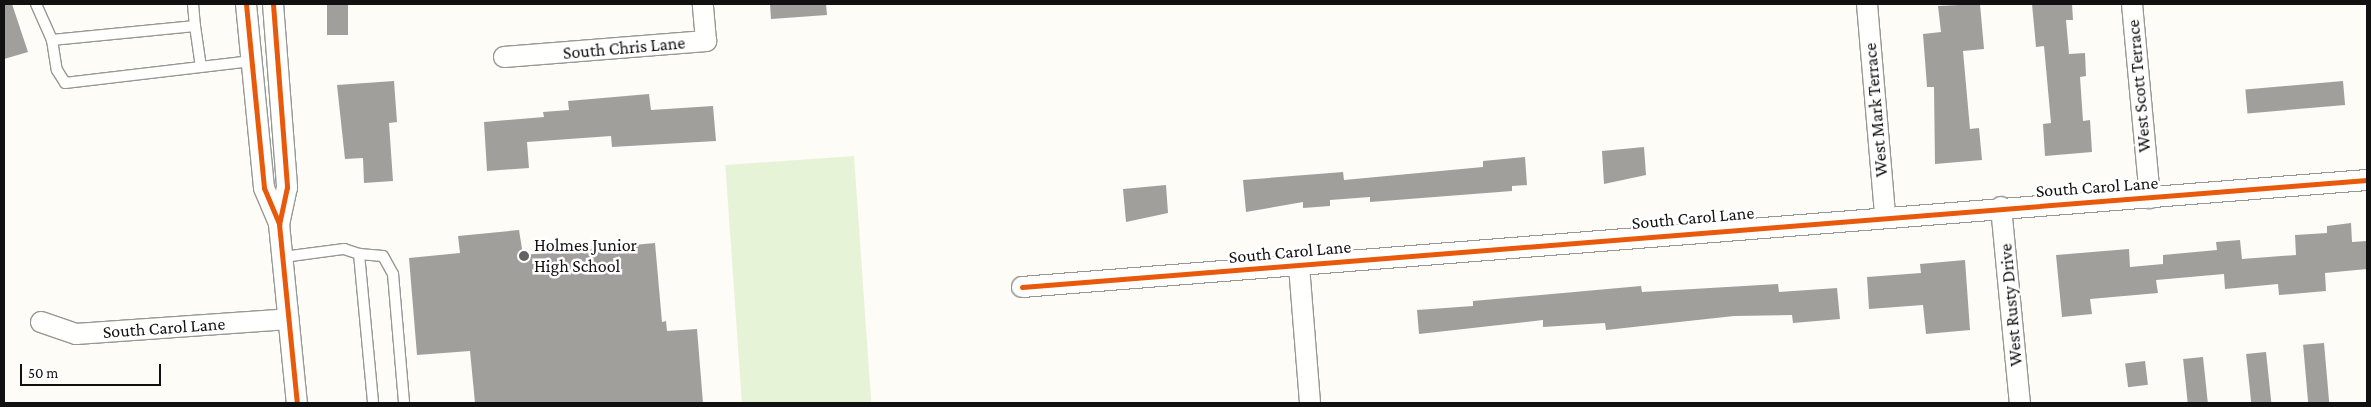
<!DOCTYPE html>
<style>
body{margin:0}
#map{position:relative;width:2371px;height:407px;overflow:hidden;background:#fdfcf7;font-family:"Crimson Pro",serif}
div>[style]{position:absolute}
.green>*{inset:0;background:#e7f3d7;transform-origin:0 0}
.building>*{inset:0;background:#a19f9c;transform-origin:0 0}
.roads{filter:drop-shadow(1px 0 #979795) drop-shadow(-1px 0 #979795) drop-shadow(0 1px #979795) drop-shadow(0 -1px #979795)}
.lane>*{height:10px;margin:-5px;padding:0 5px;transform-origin:5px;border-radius:5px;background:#fffffe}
.street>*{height:20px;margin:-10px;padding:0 10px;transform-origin:10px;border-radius:10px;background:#fffffe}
.cycleway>*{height:5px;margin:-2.5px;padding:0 2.5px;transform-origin:2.5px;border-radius:2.5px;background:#e8590c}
.dots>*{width:14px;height:14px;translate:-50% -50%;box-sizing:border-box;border:2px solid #fff;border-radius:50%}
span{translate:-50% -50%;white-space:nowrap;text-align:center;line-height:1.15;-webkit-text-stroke:5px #fff;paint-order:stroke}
.street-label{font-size:18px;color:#111}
.poi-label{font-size:18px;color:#111}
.left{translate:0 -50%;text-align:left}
.frame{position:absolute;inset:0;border:5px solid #111;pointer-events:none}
.scale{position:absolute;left:20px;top:364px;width:141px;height:22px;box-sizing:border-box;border:2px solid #111;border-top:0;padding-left:6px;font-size:15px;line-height:18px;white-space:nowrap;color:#111;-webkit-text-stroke:4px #fff;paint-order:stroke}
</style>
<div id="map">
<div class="green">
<div style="left:854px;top:156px;width:248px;height:129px;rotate:86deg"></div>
</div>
<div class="building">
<div style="clip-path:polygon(4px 4px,12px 4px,28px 52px,4px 59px)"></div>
<div style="left:327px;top:4px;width:21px;height:31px"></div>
<div style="clip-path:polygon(770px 4px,826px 4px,827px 15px,771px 19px)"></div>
<div style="clip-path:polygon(1980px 4px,1984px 49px,1963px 51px,1970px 129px,1979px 128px,1982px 160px,1935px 164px,1934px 87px,1927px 87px,1923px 34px,1941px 32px,1938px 6px)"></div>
<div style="clip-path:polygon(2032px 4px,2072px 4px,2073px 20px,2066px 20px,2069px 54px,2085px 53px,2086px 76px,2080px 77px,2083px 121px,2090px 120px,2092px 152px,2045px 156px,2043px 124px,2051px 123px,2044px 46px,2036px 47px)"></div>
<div style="clip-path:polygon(394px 81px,397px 122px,389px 123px,393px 181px,364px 183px,363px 158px,345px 159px,337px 85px)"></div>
<div style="left:2343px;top:81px;width:24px;height:98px;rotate:85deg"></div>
<div style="clip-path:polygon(649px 94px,651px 110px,713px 106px,716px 141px,612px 147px,611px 136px,527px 142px,529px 168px,487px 171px,484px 122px,544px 117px,543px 112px,569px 110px,568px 101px)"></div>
<div style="clip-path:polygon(1644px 147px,1646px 175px,1604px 184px,1602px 151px)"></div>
<div style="clip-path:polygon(1525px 157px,1527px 185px,1512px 186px,1512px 191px,1370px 202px,1370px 197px,1330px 200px,1330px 206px,1303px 208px,1303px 202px,1246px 212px,1243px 180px,1343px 172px,1344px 180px,1483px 167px,1483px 161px)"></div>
<div style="clip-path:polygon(1166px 185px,1168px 213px,1126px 222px,1123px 189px)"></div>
<div style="clip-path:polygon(2351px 223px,2352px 242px,2367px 241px,2367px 269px,2325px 273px,2326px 291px,2279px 295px,2278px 284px,2225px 289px,2224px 274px,2156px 280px,2158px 293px,2090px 299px,2092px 314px,2062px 317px,2056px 255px,2129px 249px,2130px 267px,2163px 264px,2163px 255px,2217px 250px,2216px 242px,2240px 240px,2242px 259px,2296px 255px,2295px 235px,2327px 233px,2327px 226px)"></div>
<div style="clip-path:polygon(519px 230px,523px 255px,655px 243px,662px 322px,666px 321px,667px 331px,697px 329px,703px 403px,475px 403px,470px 351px,417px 355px,409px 258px,460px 253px,458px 236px)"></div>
<div style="clip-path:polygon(1965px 260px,1970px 330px,1926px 334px,1923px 305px,1869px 309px,1867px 277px,1921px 273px,1920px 264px)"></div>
<div style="clip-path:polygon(1778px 284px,1779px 292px,1837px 288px,1840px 319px,1793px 323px,1792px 315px,1734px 316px,1606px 330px,1605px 323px,1543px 327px,1543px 320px,1419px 334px,1417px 310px,1473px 306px,1473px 301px,1641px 286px,1642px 292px)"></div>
<div style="left:2324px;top:343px;width:60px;height:21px;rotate:85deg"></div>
<div style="left:2266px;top:352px;width:51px;height:20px;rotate:84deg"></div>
<div style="left:2203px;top:357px;width:46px;height:20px;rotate:84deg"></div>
<div style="left:2145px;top:361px;width:24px;height:20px;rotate:83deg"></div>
</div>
<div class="roads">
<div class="lane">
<div style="left:36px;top:4px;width:39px;rotate:66deg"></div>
<div style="left:193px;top:4px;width:22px;rotate:85deg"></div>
<div style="left:195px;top:26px;width:144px;rotate:174.4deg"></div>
<div style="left:52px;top:40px;width:30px;rotate:81deg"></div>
<div style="left:57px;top:70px;width:15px;rotate:58deg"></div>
<div style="left:65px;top:83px;width:188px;rotate:-6.7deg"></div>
<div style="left:195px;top:26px;width:41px;rotate:81.7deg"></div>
<div style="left:359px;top:254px;width:24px;rotate:5deg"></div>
<div style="left:383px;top:256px;width:21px;rotate:61deg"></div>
<div style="left:393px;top:274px;width:129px;rotate:85.1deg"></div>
<div style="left:283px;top:257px;width:62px;rotate:-7.5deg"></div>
<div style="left:344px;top:249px;width:16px;rotate:18deg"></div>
<div style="left:359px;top:254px;width:150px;rotate:84.6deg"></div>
</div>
<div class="street">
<div style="left:246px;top:4px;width:185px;rotate:84.4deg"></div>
<div style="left:264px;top:188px;width:39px;rotate:67deg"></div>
<div style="left:279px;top:224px;width:180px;rotate:84.3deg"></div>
<div style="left:273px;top:4px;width:184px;rotate:85.6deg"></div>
<div style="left:287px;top:187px;width:38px;rotate:102deg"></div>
<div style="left:1867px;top:4px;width:213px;rotate:85.1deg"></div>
<div style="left:2132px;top:4px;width:195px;rotate:84.7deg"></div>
<div style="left:504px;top:57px;width:203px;rotate:-4.5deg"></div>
<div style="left:706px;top:41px;width:37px;rotate:-95deg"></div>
<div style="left:2001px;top:207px;width:197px;rotate:84.5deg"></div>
<div style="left:1299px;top:266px;width:137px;rotate:85.4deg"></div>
<div style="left:1022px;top:287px;width:1349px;rotate:-4.55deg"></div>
<div style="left:41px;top:322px;width:37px;rotate:19deg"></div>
<div style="left:76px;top:334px;width:213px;rotate:-4deg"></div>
</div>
</div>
<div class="cycleway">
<div style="left:246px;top:4px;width:185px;rotate:84.4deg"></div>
<div style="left:264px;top:188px;width:39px;rotate:67deg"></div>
<div style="left:279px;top:224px;width:180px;rotate:84.3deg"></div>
<div style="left:273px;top:4px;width:184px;rotate:85.6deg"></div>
<div style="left:287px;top:187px;width:38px;rotate:102deg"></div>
<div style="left:1022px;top:287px;width:1349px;rotate:-4.55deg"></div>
</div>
<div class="dots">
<div style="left:524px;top:256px;background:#646362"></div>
</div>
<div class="street-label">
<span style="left:624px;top:48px;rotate:-5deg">South Chris Lane</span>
<span style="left:2139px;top:86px;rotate:-95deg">West Scott Terrace</span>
<span style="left:1876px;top:110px;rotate:-95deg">West Mark Terrace</span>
<span style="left:2097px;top:187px;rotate:-4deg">South Carol Lane</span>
<span style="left:1693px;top:218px;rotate:-5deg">South Carol Lane</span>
<span style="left:1290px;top:252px;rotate:-5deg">South Carol Lane</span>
<span style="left:2011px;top:305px;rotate:-95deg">West Rusty Drive</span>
<span style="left:164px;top:328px;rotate:-4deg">South Carol Lane</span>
</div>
<div class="poi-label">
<span class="left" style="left:534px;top:256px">Holmes Junior<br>High School</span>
</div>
<div class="frame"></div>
<div class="scale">50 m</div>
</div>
